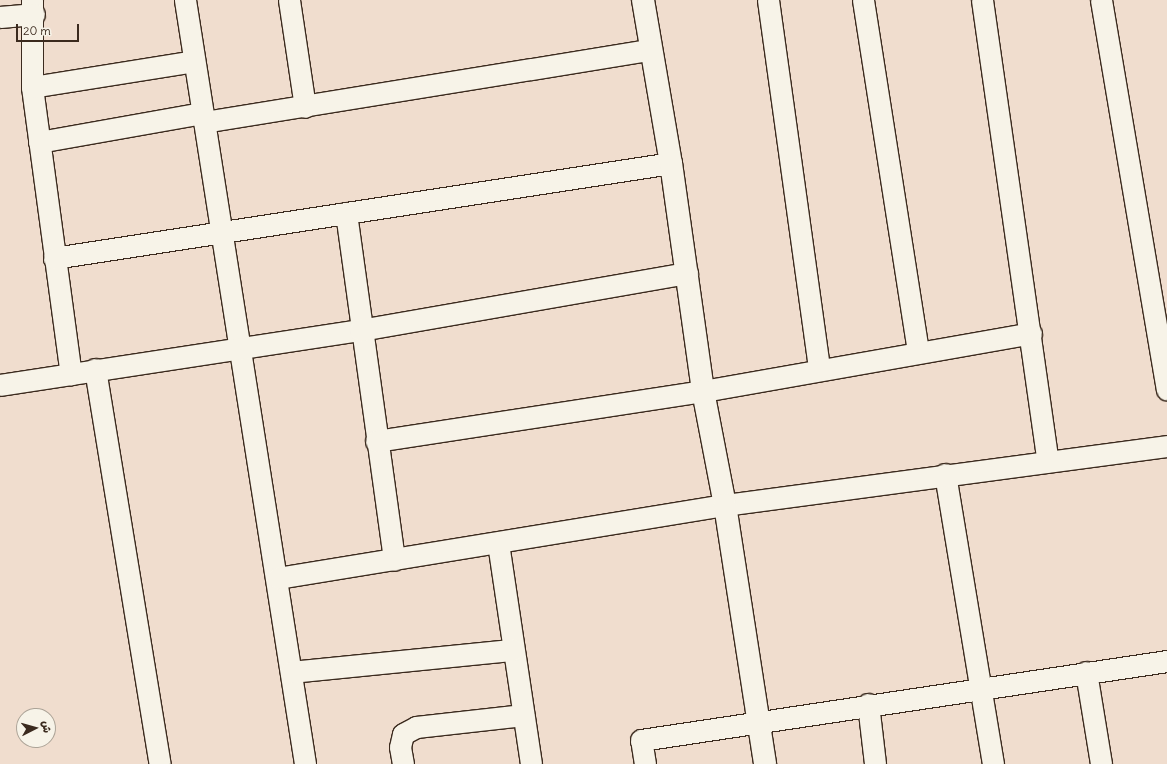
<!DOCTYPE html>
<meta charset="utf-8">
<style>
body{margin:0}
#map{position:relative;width:1167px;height:764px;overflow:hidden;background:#f0ddce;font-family:Delius,"Playpen Sans Arabic",sans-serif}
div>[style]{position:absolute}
.roads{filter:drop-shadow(1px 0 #3b2a1e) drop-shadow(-1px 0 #3b2a1e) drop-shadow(0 1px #3b2a1e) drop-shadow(0 -1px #3b2a1e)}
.street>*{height:21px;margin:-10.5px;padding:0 10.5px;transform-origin:10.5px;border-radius:10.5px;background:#f7f3e8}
.secondary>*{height:22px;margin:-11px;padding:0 11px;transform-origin:11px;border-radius:11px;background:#f7f3e8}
span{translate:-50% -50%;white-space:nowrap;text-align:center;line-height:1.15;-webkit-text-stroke:3px #f7f3e8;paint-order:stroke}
.north{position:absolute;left:16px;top:708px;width:40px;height:40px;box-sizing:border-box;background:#f7f3e8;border:1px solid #aca397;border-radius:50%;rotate:84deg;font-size:11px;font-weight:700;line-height:16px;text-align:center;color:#3b2a1e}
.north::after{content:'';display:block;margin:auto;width:14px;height:18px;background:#3b2a1e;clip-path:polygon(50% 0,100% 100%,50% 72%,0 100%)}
.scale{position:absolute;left:16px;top:24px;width:63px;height:18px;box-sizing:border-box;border:2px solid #3b2a1e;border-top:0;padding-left:5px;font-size:12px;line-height:14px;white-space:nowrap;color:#3b2a1e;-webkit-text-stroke:3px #f7f3e8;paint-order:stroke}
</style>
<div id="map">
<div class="roads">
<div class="street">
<div style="left:32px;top:0;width:87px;rotate:90deg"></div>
<div style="left:32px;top:87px;width:290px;rotate:82.3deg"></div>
<div style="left:185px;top:0;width:773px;rotate:81.07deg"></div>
<div style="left:289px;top:0;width:108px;rotate:81.5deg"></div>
<div style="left:768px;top:0;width:373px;rotate:82.1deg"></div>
<div style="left:863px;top:0;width:357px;rotate:81.1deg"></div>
<div style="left:982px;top:0;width:466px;rotate:81.9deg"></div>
<div style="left:1101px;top:0;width:395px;rotate:80.4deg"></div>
<div style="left:0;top:17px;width:34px;rotate:-5deg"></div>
<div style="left:32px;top:87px;width:164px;rotate:-9.1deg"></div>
<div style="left:204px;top:122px;width:452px;rotate:-9.2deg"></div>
<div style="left:39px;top:142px;width:165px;rotate:-10.1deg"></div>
<div style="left:346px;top:213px;width:350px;rotate:82.1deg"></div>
<div style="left:54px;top:258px;width:624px;rotate:-8.75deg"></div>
<div style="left:95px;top:369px;width:400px;rotate:80.7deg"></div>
<div style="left:0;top:385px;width:364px;rotate:-8.7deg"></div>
<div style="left:360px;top:330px;width:332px;rotate:-9.9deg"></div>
<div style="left:376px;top:441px;width:331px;rotate:-8.7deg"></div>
<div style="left:703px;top:391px;width:333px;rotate:-10deg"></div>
<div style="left:945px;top:474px;width:294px;rotate:80.6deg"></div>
<div style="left:498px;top:543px;width:223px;rotate:81.5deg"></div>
<div style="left:278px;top:578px;width:453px;rotate:-9.3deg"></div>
<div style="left:725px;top:505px;width:446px;rotate:-7.6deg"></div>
<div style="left:291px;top:672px;width:223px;rotate:-5.7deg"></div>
<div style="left:1086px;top:672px;width:93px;rotate:80.7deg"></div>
<div style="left:868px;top:704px;width:60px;rotate:83.3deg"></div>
<div style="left:403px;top:764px;width:17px;rotate:-100deg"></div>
<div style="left:400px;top:747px;width:13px;rotate:-77deg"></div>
<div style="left:403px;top:734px;width:15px;rotate:-28deg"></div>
<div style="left:416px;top:727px;width:108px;rotate:-6.4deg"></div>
<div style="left:645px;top:764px;width:24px;rotate:-99deg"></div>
<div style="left:641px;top:740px;width:532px;rotate:-8.54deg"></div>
</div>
<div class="secondary">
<div style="left:643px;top:0;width:165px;rotate:80.3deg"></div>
<div style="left:671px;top:163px;width:230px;rotate:82deg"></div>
<div style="left:703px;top:391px;width:116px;rotate:79.1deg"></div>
<div style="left:725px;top:505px;width:262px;rotate:81.2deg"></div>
</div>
</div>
<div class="north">ش</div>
<div class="scale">20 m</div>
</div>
